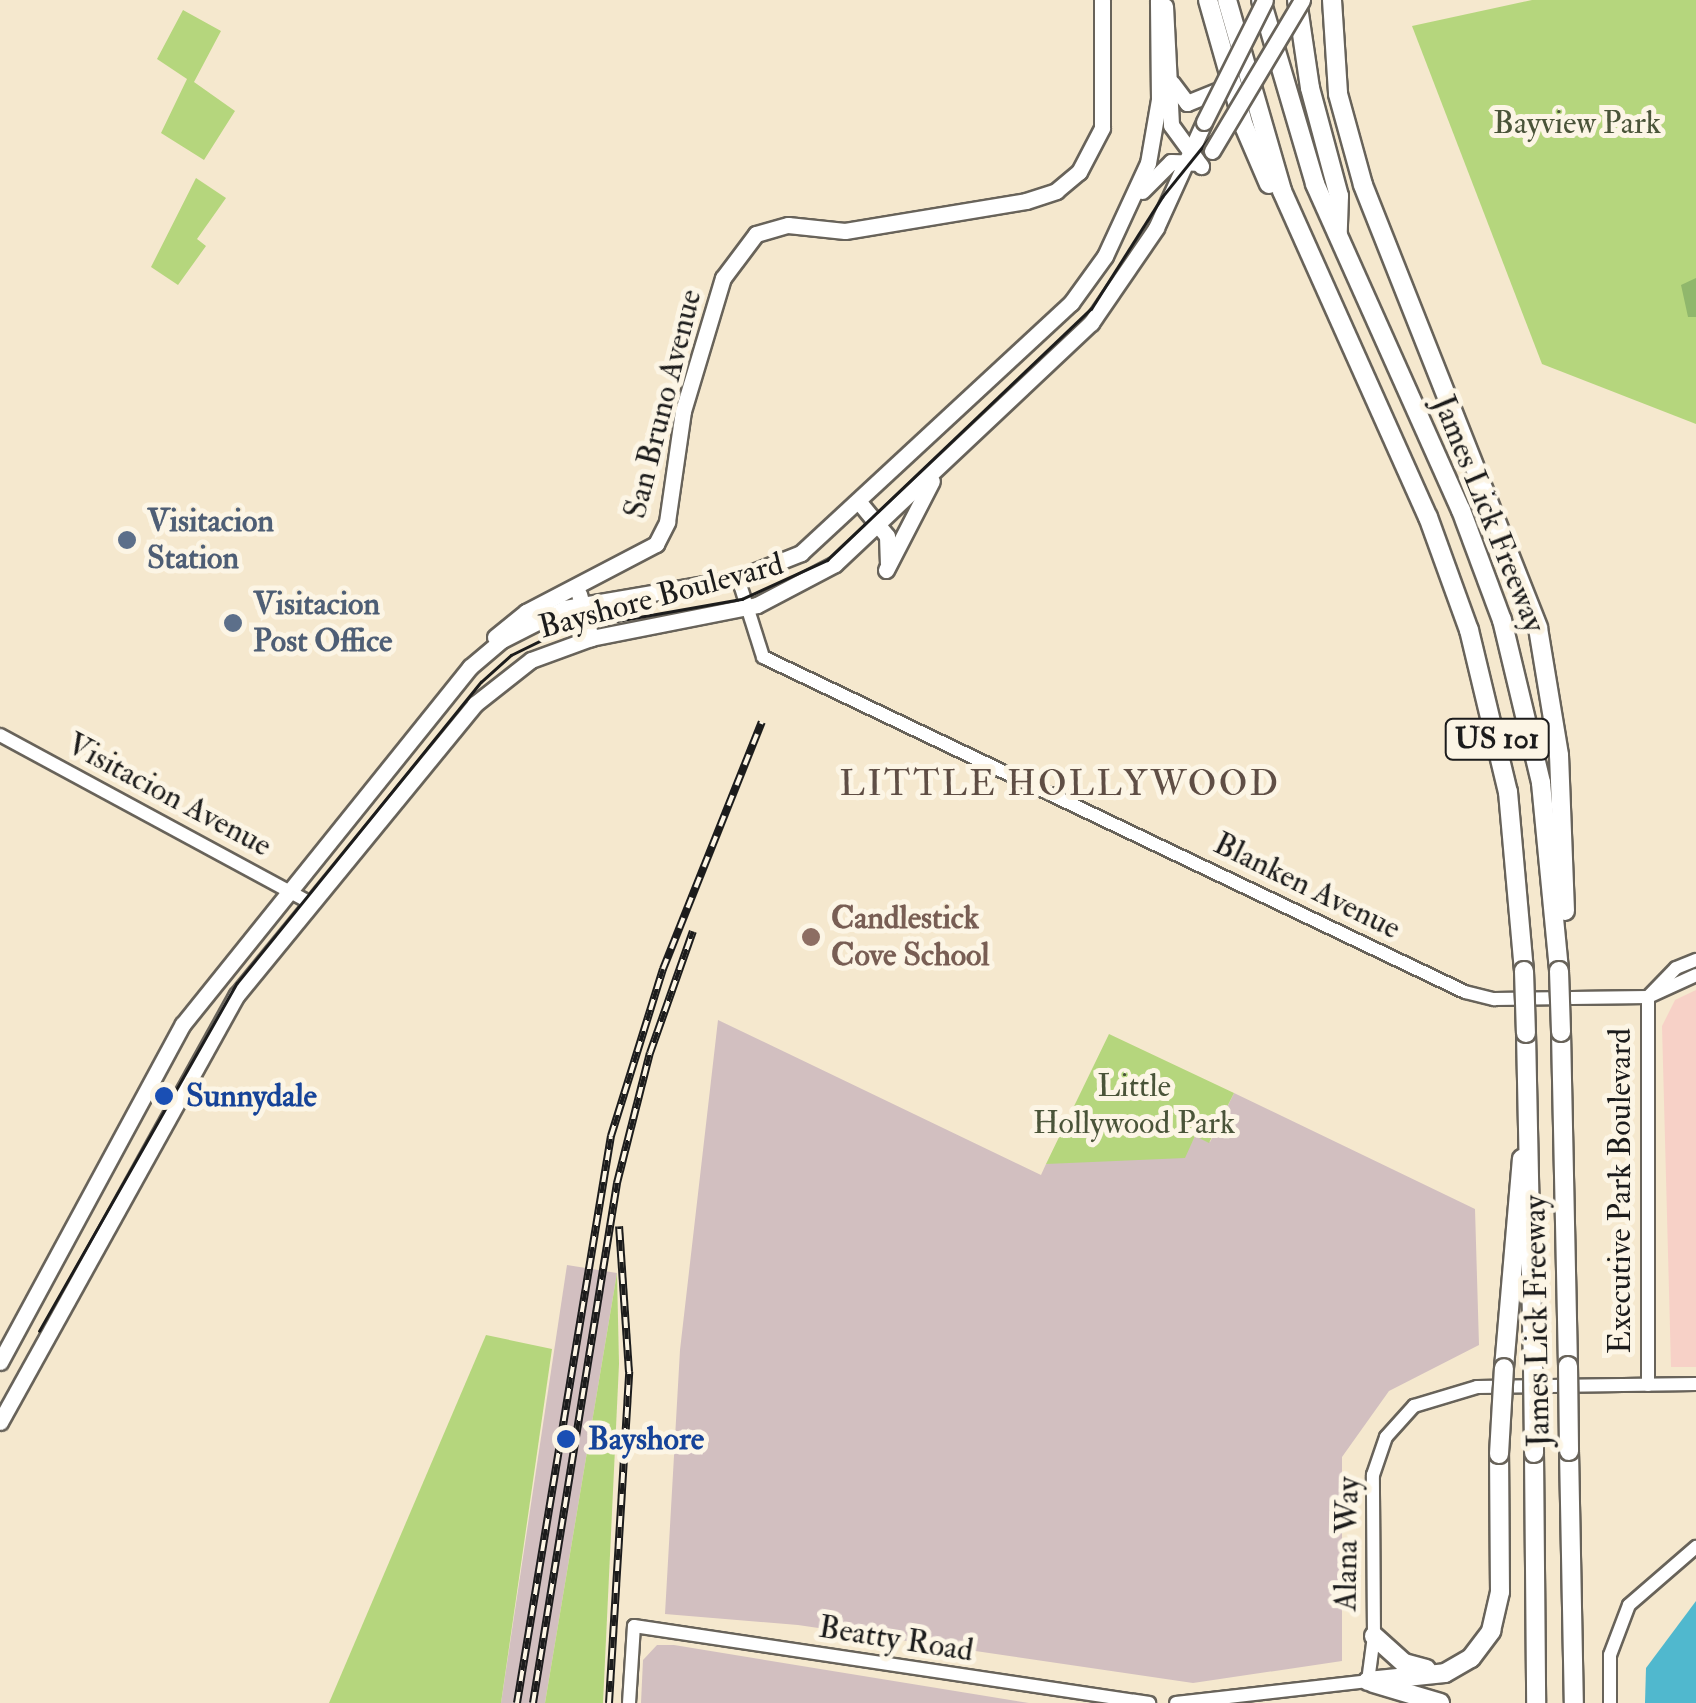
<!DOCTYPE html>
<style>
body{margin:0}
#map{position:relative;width:1696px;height:1703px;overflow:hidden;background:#f5e8ce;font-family:"IM FELL Double Pica",serif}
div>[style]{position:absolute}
.built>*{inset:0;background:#f7d1c7}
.industrial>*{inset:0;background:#d2bfc0}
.green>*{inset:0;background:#b5d67d}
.forest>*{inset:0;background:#90b76c}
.water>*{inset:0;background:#50b8ce}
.roads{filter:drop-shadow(2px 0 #68635a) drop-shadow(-2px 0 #68635a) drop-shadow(0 2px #68635a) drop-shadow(0 -2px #68635a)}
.minor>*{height:12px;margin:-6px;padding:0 6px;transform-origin:6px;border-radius:6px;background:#fff}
.major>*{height:15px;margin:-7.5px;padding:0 7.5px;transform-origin:7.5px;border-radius:7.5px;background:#fff}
.highway>*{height:18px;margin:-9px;padding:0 9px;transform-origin:9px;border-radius:9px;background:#fff}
.tram>*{height:2.5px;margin:-1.25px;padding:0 1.25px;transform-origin:1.25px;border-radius:1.25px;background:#1c1c1c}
.rail>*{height:8px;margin-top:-4px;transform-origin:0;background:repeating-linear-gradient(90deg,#fcf5e5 0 11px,#1c1c1c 0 22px);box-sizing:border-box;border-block:2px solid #1c1c1c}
.bridges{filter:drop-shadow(2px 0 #68635a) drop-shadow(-2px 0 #68635a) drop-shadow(0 2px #68635a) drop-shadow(0 -2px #68635a)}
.major-bridge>*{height:15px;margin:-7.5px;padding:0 7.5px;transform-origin:7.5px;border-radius:7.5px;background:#fff}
.highway-bridge>*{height:18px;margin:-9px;padding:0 9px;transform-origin:9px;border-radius:9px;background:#fff}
.dots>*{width:28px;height:28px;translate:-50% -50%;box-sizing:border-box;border:5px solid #fcf5e5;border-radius:50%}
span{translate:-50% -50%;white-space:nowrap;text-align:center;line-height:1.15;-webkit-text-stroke:10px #fcf5e5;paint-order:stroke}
.shield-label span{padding:2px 8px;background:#fcf5e5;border:2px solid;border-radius:8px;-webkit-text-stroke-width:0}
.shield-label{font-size:30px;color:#1c1c1c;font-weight:700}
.park-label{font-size:32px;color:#4a5439}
.street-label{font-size:32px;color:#1c1c1c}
.service-label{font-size:32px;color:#4e5e75;font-weight:700}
.left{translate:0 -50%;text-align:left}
.education-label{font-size:32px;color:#785e54;font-weight:700}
.transit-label{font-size:32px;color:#164399;font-weight:700}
.neighbourhood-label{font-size:35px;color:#5f4e45;letter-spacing:2.5px}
</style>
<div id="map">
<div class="built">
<div style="clip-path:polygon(1696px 990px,1696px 1367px,1671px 1367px,1662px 1026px,1675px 1000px)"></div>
</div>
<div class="industrial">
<div style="clip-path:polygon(718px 1020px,1041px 1175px,1046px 1164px,1066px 1160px,1184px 1157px,1195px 1136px,1210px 1142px,1234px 1093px,1475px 1209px,1479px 1345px,1389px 1391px,1342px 1457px,1342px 1661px,1193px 1683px,798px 1625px,665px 1614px,680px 1350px)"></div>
<div style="clip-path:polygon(567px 1265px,617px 1273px,545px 1703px,501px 1703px)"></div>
<div style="clip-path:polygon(657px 1645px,674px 1645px,1029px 1703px,641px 1703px,643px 1660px)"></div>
</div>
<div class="green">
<div style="clip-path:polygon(1532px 0,1696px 0,1696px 424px,1542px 364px,1412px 26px)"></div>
<div style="clip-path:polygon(183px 10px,221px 31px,194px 82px,235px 111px,204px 160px,161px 133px,187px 79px,157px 59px)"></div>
<div style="clip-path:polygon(196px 178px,226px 198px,197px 239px,206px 246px,178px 285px,151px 267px)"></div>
<div style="clip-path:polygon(1109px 1034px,1234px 1093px,1209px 1143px,1195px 1136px,1185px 1158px,1046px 1164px)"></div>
<div style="clip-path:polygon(617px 1273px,619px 1364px,603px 1703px,545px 1703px)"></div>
<div style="clip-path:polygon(486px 1335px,552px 1349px,501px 1703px,329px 1703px)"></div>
</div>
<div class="forest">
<div style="clip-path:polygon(1696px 278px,1696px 317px,1688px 317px,1681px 285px)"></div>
</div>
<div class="water">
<div style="clip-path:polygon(1696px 1601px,1696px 1703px,1645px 1703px,1646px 1668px)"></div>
</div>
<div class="roads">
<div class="minor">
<div style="left:738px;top:578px;width:83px;rotate:72.4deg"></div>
<div style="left:763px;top:657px;width:778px;rotate:25.51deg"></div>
<div style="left:1465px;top:992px;width:30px;rotate:14deg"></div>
<div style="left:1494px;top:999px;width:154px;rotate:-0.7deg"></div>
<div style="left:1648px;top:997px;width:53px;rotate:-24.6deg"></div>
<div style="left:0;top:735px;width:355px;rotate:28.4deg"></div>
<div style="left:1648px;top:1385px;width:388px;rotate:-90deg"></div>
<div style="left:1648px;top:997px;width:40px;rotate:-46deg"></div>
<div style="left:1676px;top:968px;width:22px;rotate:-22deg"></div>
<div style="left:629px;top:1703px;width:77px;rotate:-86.3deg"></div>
<div style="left:634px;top:1626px;width:521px;rotate:8.5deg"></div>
<div style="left:1176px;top:1703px;width:193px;rotate:-6.5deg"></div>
<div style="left:1368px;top:1681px;width:45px;rotate:-82.4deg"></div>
<div style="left:1374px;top:1636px;width:161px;rotate:-90.4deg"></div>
<div style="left:1373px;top:1475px;width:40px;rotate:-71.1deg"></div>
<div style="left:1386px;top:1437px;width:42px;rotate:-47.9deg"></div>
<div style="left:1414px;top:1406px;width:66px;rotate:-16.8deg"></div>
<div style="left:1477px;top:1387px;width:219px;rotate:-0.8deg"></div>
<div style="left:1610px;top:1703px;width:48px;rotate:-90deg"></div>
<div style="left:1610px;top:1655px;width:53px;rotate:-69.2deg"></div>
<div style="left:1629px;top:1605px;width:89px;rotate:-40.9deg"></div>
</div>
<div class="major">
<div style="left:1165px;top:6px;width:119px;rotate:87.1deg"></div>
<div style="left:1171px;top:125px;width:51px;rotate:53.8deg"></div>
<div style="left:1172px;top:83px;width:25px;rotate:53deg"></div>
<div style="left:1187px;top:103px;width:32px;rotate:-22deg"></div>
<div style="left:1142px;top:191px;width:41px;rotate:-45deg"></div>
<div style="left:1171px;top:162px;width:24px;rotate:2deg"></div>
<div style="left:859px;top:502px;width:44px;rotate:50.5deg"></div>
<div style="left:887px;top:536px;width:27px;rotate:88deg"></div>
<div style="left:886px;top:570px;width:100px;rotate:-62.7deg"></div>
<div style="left:579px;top:594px;width:46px;rotate:74.7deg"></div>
<div style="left:495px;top:637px;width:40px;rotate:-39deg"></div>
<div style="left:526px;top:612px;width:147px;rotate:-27.6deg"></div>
<div style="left:656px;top:544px;width:25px;rotate:-63deg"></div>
<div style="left:667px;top:522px;width:112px;rotate:-81.8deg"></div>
<div style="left:683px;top:411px;width:139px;rotate:-73.3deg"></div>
<div style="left:723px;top:278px;width:55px;rotate:-53.1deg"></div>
<div style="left:756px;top:234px;width:33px;rotate:-16deg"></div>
<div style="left:788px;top:225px;width:57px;rotate:6deg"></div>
<div style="left:845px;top:231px;width:183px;rotate:-9.4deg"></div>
<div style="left:1026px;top:201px;width:32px;rotate:-18deg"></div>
<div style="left:1056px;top:191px;width:30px;rotate:-40deg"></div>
<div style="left:1079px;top:172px;width:50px;rotate:-62.4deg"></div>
<div style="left:1102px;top:128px;width:128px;rotate:-90deg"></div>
<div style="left:0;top:1362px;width:384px;rotate:-61.6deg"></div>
<div style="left:183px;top:1024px;width:458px;rotate:-51.2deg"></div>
<div style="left:470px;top:667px;width:42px;rotate:-40.2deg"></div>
<div style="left:502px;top:640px;width:71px;rotate:-26.9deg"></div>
<div style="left:565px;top:608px;width:176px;rotate:-9.8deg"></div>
<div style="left:738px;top:578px;width:68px;rotate:-21.6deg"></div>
<div style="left:801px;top:553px;width:368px;rotate:-42.8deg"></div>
<div style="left:1071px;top:303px;width:58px;rotate:-54.1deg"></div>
<div style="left:1105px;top:256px;width:102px;rotate:-65.2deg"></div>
<div style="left:1148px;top:163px;width:65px;rotate:-80.2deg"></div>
<div style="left:1159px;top:99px;width:99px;rotate:-90.6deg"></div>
<div style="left:0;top:1422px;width:488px;rotate:-61deg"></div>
<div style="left:237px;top:995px;width:376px;rotate:-50.7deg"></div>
<div style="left:475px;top:704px;width:71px;rotate:-38.2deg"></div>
<div style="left:531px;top:660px;width:64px;rotate:-20.1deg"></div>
<div style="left:591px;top:638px;width:169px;rotate:-11.2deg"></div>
<div style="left:757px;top:605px;width:88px;rotate:-27.7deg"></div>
<div style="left:835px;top:564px;width:352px;rotate:-43.3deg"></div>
<div style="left:1091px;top:323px;width:115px;rotate:-55.6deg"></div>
<div style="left:1156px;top:228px;width:116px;rotate:-65.6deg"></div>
</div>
<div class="highway">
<div style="left:1208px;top:0;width:131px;rotate:74.1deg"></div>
<div style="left:1244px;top:126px;width:63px;rotate:66.7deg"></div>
<div style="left:1227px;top:0;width:199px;rotate:73.9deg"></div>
<div style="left:1282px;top:191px;width:357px;rotate:65.9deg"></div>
<div style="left:1428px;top:517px;width:120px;rotate:70.1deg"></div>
<div style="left:1469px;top:630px;width:167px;rotate:76.5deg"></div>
<div style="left:1508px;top:792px;width:180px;rotate:84.9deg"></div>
<div style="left:1261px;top:0;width:192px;rotate:73.6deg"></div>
<div style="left:1315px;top:184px;width:357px;rotate:65.9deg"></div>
<div style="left:1461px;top:510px;width:117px;rotate:69.6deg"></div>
<div style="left:1502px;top:620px;width:168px;rotate:76.5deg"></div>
<div style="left:1541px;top:783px;width:189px;rotate:84.5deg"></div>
<div style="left:1297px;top:0;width:89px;rotate:81.6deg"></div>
<div style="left:1310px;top:88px;width:112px;rotate:75deg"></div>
<div style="left:1339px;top:196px;width:37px;rotate:92deg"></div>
<div style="left:1332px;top:0;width:94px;rotate:86.3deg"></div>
<div style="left:1338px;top:94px;width:94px;rotate:74.6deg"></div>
<div style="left:1363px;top:185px;width:476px;rotate:68.4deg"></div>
<div style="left:1538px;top:628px;width:129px;rotate:80.6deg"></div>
<div style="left:1559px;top:755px;width:156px;rotate:87.8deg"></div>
<div style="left:1561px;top:1032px;width:334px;rotate:88.8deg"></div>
<div style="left:1526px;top:1033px;width:334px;rotate:88.8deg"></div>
<div style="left:1504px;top:1368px;width:210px;rotate:-85.1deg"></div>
<div style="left:1569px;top:1451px;width:252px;rotate:88.9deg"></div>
<div style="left:1534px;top:1453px;width:250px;rotate:89.5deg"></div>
<div style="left:1374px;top:1636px;width:40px;rotate:42deg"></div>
<div style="left:1404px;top:1663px;width:23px;rotate:15deg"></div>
<div style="left:1368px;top:1681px;width:77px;rotate:-5.9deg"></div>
<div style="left:1445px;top:1673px;width:30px;rotate:-30deg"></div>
<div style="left:1471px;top:1658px;width:34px;rotate:-53deg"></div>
<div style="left:1491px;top:1631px;width:40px;rotate:-77deg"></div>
<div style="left:1500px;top:1592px;width:138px;rotate:-90.4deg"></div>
<div style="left:1373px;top:1683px;width:70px;rotate:16.6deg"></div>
</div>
</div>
<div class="tram">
<div style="left:39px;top:1331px;width:400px;rotate:-60.4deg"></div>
<div style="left:237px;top:983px;width:387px;rotate:-51deg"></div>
<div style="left:481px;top:682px;width:40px;rotate:-42deg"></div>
<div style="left:511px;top:655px;width:55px;rotate:-26.1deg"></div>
<div style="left:560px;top:631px;width:185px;rotate:-10deg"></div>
<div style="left:742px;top:599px;width:94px;rotate:-24.6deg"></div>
<div style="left:827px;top:560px;width:364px;rotate:-43.6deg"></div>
<div style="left:1091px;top:309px;width:133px;rotate:-57.6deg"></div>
<div style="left:1162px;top:197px;width:97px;rotate:-51.2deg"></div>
<div style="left:1223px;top:121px;width:140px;rotate:-59.6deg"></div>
</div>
<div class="rail">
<div style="left:517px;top:1703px;width:575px;rotate:-80.59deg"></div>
<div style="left:611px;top:1136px;width:175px;rotate:-72.7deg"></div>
<div style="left:663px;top:969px;width:266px;rotate:-68.2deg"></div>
<div style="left:533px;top:1703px;width:527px;rotate:-80.82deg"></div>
<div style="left:617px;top:1183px;width:134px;rotate:-75.8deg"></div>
<div style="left:650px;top:1053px;width:129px;rotate:-70.6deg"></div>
<div style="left:609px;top:1703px;width:332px;rotate:-86.5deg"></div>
<div style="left:629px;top:1372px;width:146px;rotate:-93.9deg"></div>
</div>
<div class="bridges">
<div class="major-bridge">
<div style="left:1204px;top:122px;width:136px;rotate:-63.4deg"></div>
<div style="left:1212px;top:151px;width:176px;rotate:-59.2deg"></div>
</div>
<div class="highway-bridge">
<div style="left:1524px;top:971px;width:62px;rotate:88.2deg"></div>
<div style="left:1559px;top:971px;width:61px;rotate:88.1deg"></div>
<div style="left:1568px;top:1366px;width:85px;rotate:89.3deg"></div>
<div style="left:1533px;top:1367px;width:86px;rotate:89.3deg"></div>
<div style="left:1499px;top:1454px;width:86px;rotate:-86.7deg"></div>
</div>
</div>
<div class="dots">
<div style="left:127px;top:540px;background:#5c6f8a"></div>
<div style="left:233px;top:623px;background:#5c6f8a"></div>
<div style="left:811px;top:937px;background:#8d6e63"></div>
<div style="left:164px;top:1096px;background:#1a4fb4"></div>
<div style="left:566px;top:1439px;background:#1a4fb4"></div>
</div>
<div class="shield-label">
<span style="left:1497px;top:739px">US 101</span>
</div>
<div class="park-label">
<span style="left:1577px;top:123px">Bayview Park</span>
<span style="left:1134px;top:1105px">Little<br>Hollywood Park</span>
</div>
<div class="street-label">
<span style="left:663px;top:404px;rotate:-76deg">San Bruno Avenue</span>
<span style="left:1489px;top:514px;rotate:68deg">James Lick Freeway</span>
<span style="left:661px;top:596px;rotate:-15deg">Bayshore Boulevard</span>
<span style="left:169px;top:795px;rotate:28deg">Visitacion Avenue</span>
<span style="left:1307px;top:886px;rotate:26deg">Blanken Avenue</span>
<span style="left:1620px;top:1191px;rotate:-90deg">Executive Park Boulevard</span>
<span style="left:1537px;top:1321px;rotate:-91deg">James Lick Freeway</span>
<span style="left:1347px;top:1544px;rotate:-89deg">Alana Way</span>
<span style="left:896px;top:1639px;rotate:9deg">Beatty Road</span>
</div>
<div class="service-label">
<span class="left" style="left:147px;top:540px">Visitacion<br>Station</span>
<span class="left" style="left:253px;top:623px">Visitacion<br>Post Office</span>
</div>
<div class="education-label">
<span class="left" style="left:831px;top:937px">Candlestick<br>Cove School</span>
</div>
<div class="transit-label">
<span class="left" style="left:186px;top:1096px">Sunnydale</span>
<span class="left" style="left:588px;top:1439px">Bayshore</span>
</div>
<div class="neighbourhood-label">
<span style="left:1060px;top:784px">LITTLE HOLLYWOOD</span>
</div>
</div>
